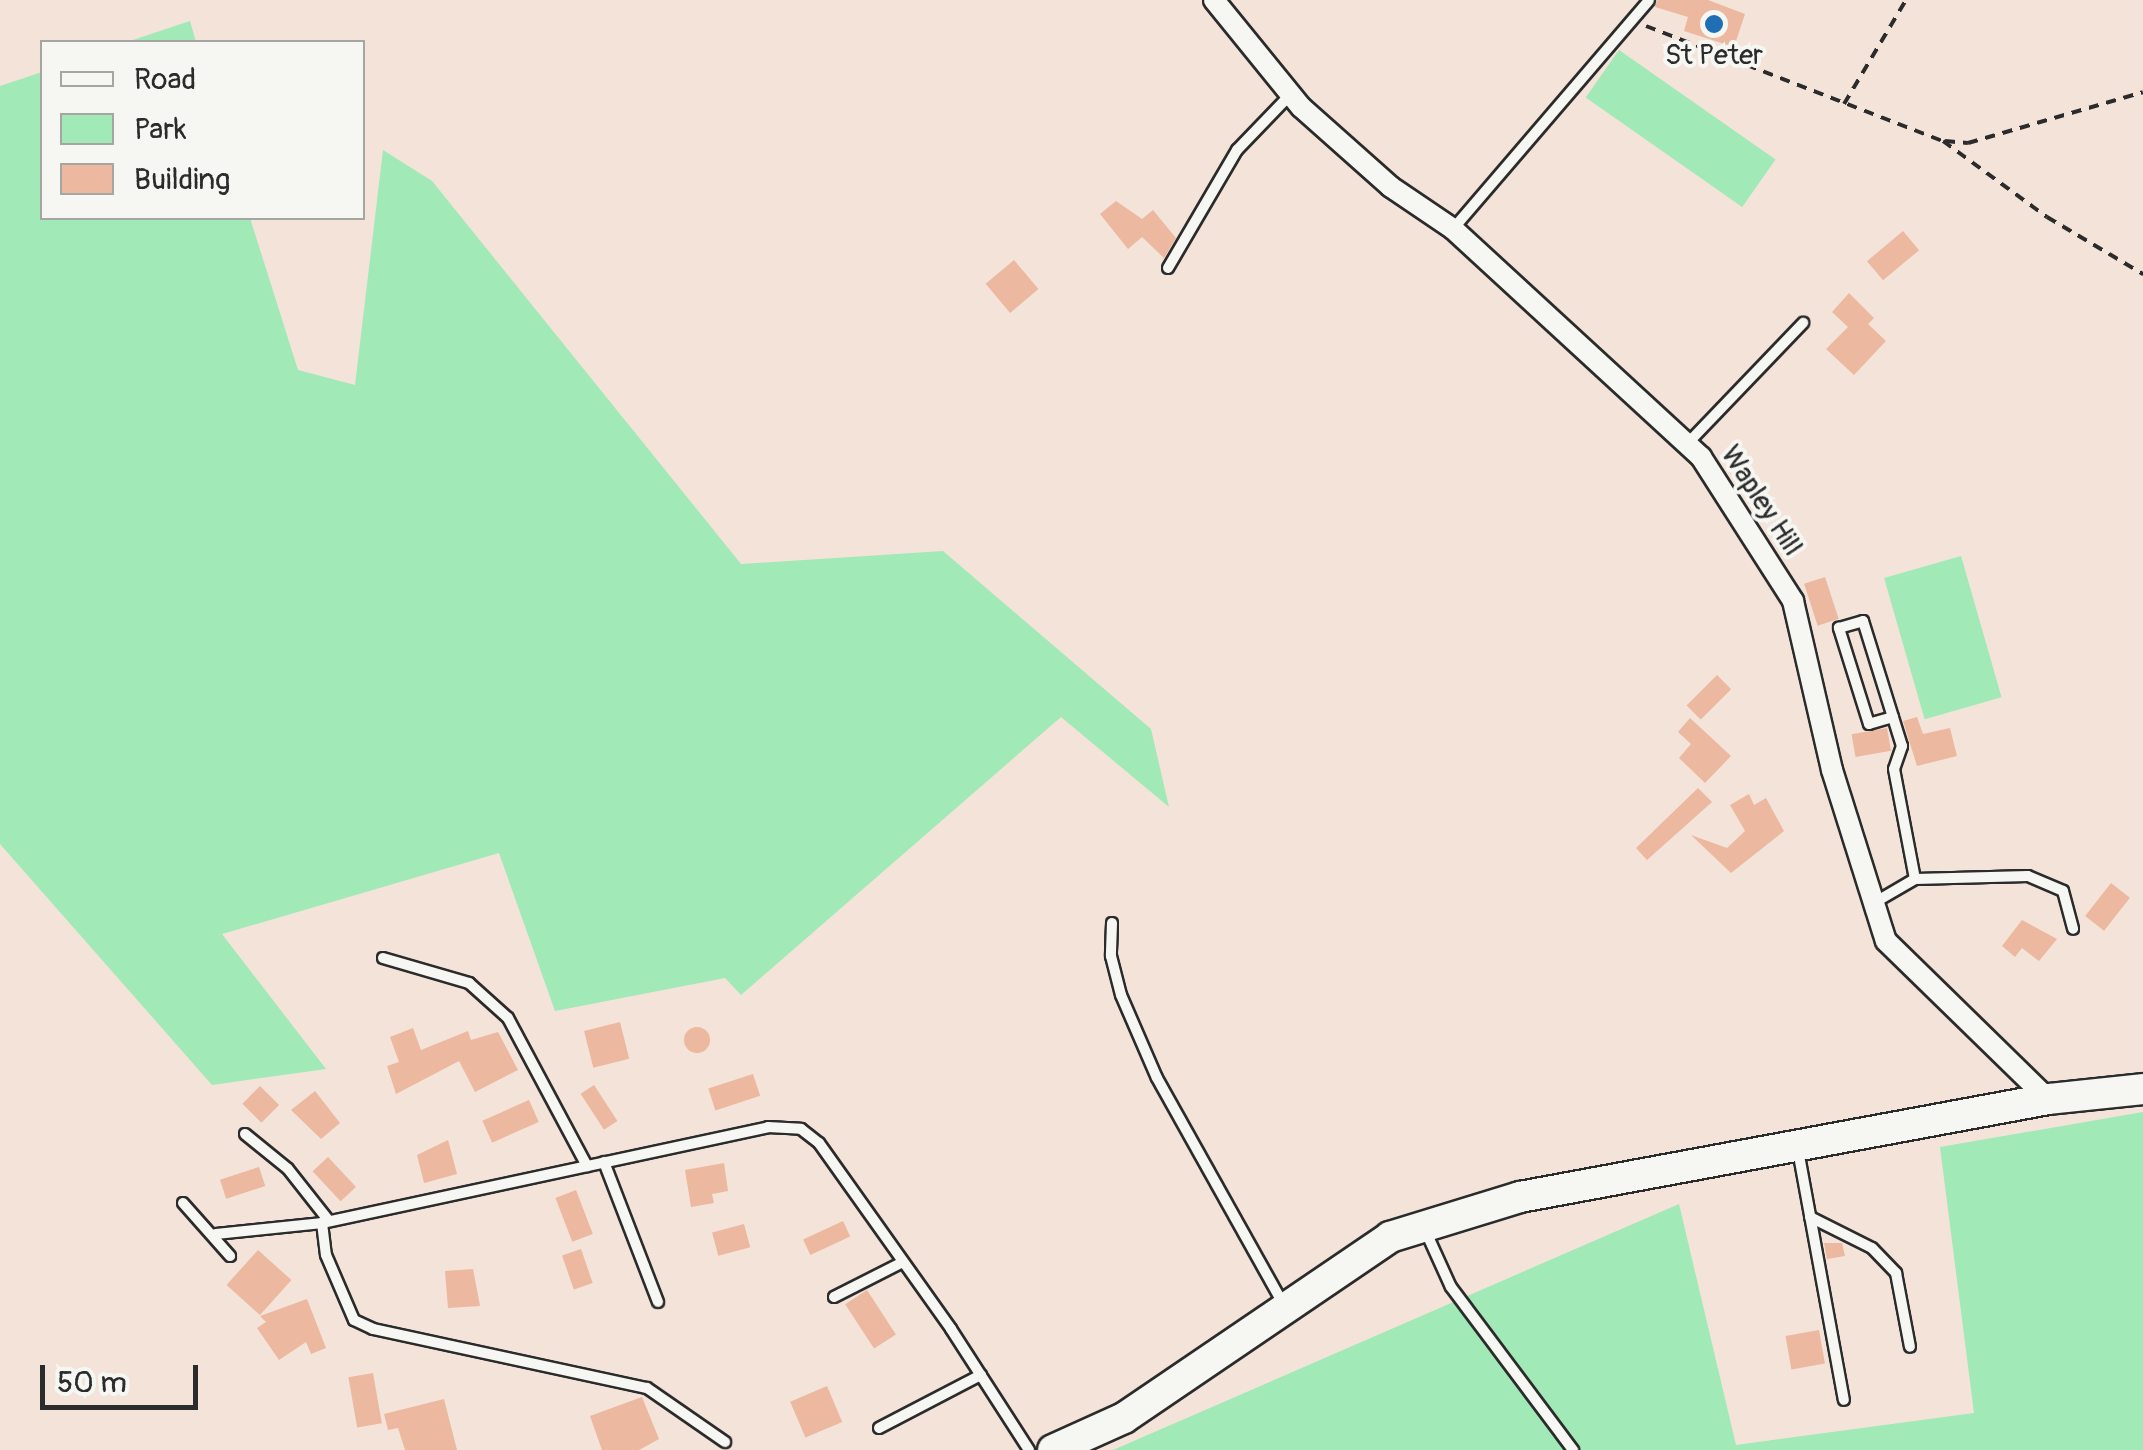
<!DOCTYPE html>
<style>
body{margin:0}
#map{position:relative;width:2143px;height:1450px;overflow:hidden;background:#f3e3d9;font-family:Pangolin,sans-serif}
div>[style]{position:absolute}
.green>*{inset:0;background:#a1e9b6;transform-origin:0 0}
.building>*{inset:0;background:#ecb89f;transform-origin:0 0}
.round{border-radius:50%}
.path>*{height:4px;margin-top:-2px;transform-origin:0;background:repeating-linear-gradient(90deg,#2b2b2b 0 10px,transparent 0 18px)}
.roads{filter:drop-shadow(2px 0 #2b2b2b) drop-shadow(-2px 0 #2b2b2b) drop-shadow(0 2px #2b2b2b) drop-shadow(0 -2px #2b2b2b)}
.lane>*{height:10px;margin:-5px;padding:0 5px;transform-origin:5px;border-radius:5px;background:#f6f6f2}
.street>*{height:20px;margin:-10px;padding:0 10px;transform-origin:10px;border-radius:10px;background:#f6f6f2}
.secondary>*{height:30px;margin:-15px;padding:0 15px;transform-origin:15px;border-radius:15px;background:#f6f6f2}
.dots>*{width:28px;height:28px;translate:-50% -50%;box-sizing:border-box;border:5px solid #f6f6f2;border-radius:50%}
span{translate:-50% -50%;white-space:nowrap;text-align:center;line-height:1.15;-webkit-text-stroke:8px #f6f6f2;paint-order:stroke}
.poi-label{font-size:28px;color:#2b2b2b}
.street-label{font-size:28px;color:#2b2b2b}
.legend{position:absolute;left:40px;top:40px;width:325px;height:180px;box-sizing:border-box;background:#f6f6f2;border:2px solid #a5a5a2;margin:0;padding:12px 18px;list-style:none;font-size:30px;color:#2b2b2b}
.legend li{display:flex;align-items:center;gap:20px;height:50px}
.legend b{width:50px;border:2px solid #a5a5a2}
.scale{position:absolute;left:40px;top:1365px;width:158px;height:45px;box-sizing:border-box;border:5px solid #2b2b2b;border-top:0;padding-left:12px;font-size:30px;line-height:35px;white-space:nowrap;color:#2b2b2b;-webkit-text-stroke:8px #f6f6f2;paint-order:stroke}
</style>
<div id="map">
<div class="green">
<div style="clip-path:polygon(190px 21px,196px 42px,127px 42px)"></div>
<div style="left:1619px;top:50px;width:191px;height:58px;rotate:35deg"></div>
<div style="clip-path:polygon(42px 72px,42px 218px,250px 218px,298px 370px,355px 385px,383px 150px,432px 181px,741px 564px,943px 551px,1151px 729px,1169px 807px,1061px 717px,741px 995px,725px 978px,555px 1011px,499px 853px,222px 934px,326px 1069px,212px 1085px,0 844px,0 86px)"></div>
<div style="left:1961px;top:556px;width:147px;height:80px;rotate:74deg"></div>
<div style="clip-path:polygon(2143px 1112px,2143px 1450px,1113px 1450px,1679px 1204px,1736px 1445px,1974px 1413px,1940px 1147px)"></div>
</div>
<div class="building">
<div style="clip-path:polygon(1658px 0,1708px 0,1745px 14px,1734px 47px,1684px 31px,1688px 17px,1655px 7px)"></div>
<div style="clip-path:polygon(1116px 201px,1142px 219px,1153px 210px,1176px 238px,1164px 258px,1142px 237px,1128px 249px,1100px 214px)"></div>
<div style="left:1903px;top:231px;width:25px;height:47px;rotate:50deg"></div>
<div style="left:1014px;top:260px;width:38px;height:37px;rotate:50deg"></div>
<div style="clip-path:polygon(1849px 293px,1874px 318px,1868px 324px,1886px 341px,1854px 375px,1826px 349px,1848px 327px,1832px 312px)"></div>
<div style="left:1825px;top:577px;width:44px;height:22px;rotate:72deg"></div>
<div style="left:1717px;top:675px;width:20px;height:43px;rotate:45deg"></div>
<div style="clip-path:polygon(1917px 717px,1923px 734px,1950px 728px,1957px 756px,1917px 766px,1903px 721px)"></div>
<div style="clip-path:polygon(1690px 718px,1731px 756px,1705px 783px,1679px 758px,1691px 744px,1678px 732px)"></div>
<div style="left:1887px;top:728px;width:23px;height:36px;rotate:80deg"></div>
<div style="clip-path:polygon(1698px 788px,1712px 802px,1647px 860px,1636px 848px)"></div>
<div style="clip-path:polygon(1749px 794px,1754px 805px,1766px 798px,1784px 831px,1731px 873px,1691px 835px,1727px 848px,1745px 831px,1730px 805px)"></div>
<div style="left:2111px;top:883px;width:24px;height:42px;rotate:38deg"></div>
<div style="clip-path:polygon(2022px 920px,2057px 939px,2039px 961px,2022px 948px,2015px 957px,2002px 946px)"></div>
<div style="left:620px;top:1022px;width:38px;height:37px;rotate:76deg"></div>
<div class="round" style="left:684px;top:1027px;width:26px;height:26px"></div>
<div style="clip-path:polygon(413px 1028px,421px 1050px,468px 1031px,471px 1040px,498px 1032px,518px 1070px,475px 1092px,459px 1061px,396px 1094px,387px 1066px,399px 1062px,390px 1037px)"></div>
<div style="left:753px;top:1074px;width:23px;height:47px;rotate:72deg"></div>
<div style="left:594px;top:1085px;width:43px;height:16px;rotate:57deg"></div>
<div style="left:260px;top:1086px;width:27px;height:25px;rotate:45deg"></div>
<div style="clip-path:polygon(315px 1091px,340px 1123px,321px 1139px,291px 1110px)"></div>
<div style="left:529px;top:1100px;width:24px;height:51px;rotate:66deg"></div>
<div style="clip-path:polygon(448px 1140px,457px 1174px,424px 1183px,417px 1155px)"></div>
<div style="left:328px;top:1157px;width:41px;height:21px;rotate:47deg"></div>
<div style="clip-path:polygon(724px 1163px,728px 1191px,712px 1194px,714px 1203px,691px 1207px,685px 1170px)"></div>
<div style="left:259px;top:1167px;width:20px;height:41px;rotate:72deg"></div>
<div style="left:576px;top:1190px;width:47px;height:22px;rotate:69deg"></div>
<div style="left:843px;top:1221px;width:17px;height:44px;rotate:65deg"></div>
<div style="left:744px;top:1224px;width:24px;height:33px;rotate:75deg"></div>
<div style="clip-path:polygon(1824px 1243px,1842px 1243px,1845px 1256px,1827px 1259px)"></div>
<div style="left:581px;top:1249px;width:36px;height:20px;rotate:71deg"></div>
<div style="left:258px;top:1250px;width:45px;height:47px;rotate:42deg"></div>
<div style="clip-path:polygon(473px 1269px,480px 1306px,448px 1308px,445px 1271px)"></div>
<div style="left:867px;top:1290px;width:53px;height:26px;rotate:57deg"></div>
<div style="clip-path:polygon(307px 1299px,326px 1348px,311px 1354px,306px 1342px,279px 1360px,257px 1328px,266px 1322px,260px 1316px)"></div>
<div style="left:1819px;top:1330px;width:34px;height:34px;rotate:80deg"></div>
<div style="left:373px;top:1373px;width:51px;height:25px;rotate:80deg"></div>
<div style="left:827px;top:1386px;width:39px;height:40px;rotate:67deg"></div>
<div style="clip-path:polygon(642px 1397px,659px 1439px,639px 1450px,602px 1450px,590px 1416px)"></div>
<div style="clip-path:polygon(444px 1399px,457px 1450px,405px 1450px,398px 1428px,388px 1430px,384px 1414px)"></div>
</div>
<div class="path">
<div style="left:1646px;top:26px;width:318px;rotate:21.2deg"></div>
<div style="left:1943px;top:141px;width:129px;rotate:36.2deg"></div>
<div style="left:2047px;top:217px;width:112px;rotate:30.7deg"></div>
<div style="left:1844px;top:104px;width:121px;rotate:-59.2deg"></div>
<div style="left:1945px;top:141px;width:23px;rotate:5deg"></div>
<div style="left:1968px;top:143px;width:182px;rotate:-16.2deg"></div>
</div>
<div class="roads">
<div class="lane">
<div style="left:1453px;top:229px;width:301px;rotate:-49.4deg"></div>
<div style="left:1168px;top:268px;width:137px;rotate:-59.7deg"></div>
<div style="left:1237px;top:150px;width:76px;rotate:-46.1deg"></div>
<div style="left:1687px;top:444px;width:168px;rotate:-46.2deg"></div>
<div style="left:1893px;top:717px;width:25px;rotate:164deg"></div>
<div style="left:1869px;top:724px;width:101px;rotate:-107.4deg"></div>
<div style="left:1839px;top:628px;width:25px;rotate:-16deg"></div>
<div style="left:1863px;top:621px;width:131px;rotate:72.7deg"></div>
<div style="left:1902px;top:746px;width:24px;rotate:109deg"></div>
<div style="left:1894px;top:769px;width:112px;rotate:79.2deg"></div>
<div style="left:1872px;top:904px;width:50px;rotate:-30.2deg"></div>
<div style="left:1915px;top:879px;width:113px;rotate:-1.5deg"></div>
<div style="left:2028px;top:876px;width:38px;rotate:23deg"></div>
<div style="left:2063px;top:891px;width:39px;rotate:75deg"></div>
<div style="left:1112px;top:923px;width:33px;rotate:92deg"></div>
<div style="left:1111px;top:956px;width:40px;rotate:75.6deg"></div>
<div style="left:1121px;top:995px;width:90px;rotate:66.6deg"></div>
<div style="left:1157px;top:1078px;width:258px;rotate:60.8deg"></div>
<div style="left:383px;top:958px;width:90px;rotate:16.2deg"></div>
<div style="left:469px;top:983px;width:52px;rotate:41.9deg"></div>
<div style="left:508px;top:1018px;width:168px;rotate:61.9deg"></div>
<div style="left:245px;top:1134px;width:55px;rotate:39.1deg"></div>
<div style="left:288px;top:1169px;width:66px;rotate:51.7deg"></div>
<div style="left:1798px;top:1150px;width:254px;rotate:79.6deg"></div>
<div style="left:604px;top:1162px;width:150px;rotate:68.9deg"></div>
<div style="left:183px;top:1203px;width:71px;rotate:48.4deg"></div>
<div style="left:1810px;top:1217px;width:69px;rotate:26.6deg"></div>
<div style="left:1872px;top:1248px;width:35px;rotate:46deg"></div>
<div style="left:1896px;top:1273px;width:75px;rotate:79.3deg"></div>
<div style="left:322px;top:1223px;width:32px;rotate:83deg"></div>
<div style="left:326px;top:1255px;width:71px;rotate:66.7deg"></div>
<div style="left:354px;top:1320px;width:21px;rotate:25deg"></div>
<div style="left:373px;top:1329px;width:280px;rotate:12.2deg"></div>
<div style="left:647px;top:1388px;width:95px;rotate:34.7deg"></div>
<div style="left:1426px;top:1232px;width:60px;rotate:65.6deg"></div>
<div style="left:1451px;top:1287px;width:204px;rotate:53.2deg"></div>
<div style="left:216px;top:1234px;width:107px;rotate:-5.9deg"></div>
<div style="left:322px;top:1223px;width:456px;rotate:-12.1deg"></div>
<div style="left:768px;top:1127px;width:33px;rotate:3deg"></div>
<div style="left:801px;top:1129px;width:23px;rotate:38deg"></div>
<div style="left:819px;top:1143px;width:228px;rotate:54.6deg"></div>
<div style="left:951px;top:1329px;width:144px;rotate:57.2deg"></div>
<div style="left:834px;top:1297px;width:77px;rotate:-26.9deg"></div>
<div style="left:879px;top:1428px;width:115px;rotate:-27.5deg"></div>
</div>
<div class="street">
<div style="left:1214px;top:0;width:138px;rotate:50.9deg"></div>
<div style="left:1301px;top:107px;width:120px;rotate:41.6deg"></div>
<div style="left:1391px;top:187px;width:75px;rotate:34.1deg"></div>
<div style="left:1453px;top:229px;width:337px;rotate:42.6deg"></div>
<div style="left:1701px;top:457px;width:171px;rotate:57.4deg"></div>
<div style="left:1793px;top:601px;width:173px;rotate:77deg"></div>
<div style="left:1832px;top:770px;width:179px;rotate:72.5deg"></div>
<div style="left:1886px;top:941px;width:226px;rotate:44.3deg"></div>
</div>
<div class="secondary">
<div style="left:1053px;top:1450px;width:78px;rotate:-24.3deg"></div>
<div style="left:1124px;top:1418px;width:322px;rotate:-34.2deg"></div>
<div style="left:1390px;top:1237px;width:136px;rotate:-17.1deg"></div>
<div style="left:1520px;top:1197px;width:537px;rotate:-10.51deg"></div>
<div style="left:2048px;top:1099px;width:96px;rotate:-6deg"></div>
</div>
</div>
<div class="dots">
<div style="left:1714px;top:24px;background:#1f6fb2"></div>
</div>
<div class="poi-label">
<span style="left:1714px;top:56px">St Peter</span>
</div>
<div class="street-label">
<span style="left:1761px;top:501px;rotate:57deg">Wapley Hill</span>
</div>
<ul class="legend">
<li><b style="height:12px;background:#f6f6f2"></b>Road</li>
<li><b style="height:28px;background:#a1e9b6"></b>Park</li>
<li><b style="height:28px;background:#ecb89f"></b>Building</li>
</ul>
<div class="scale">50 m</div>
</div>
